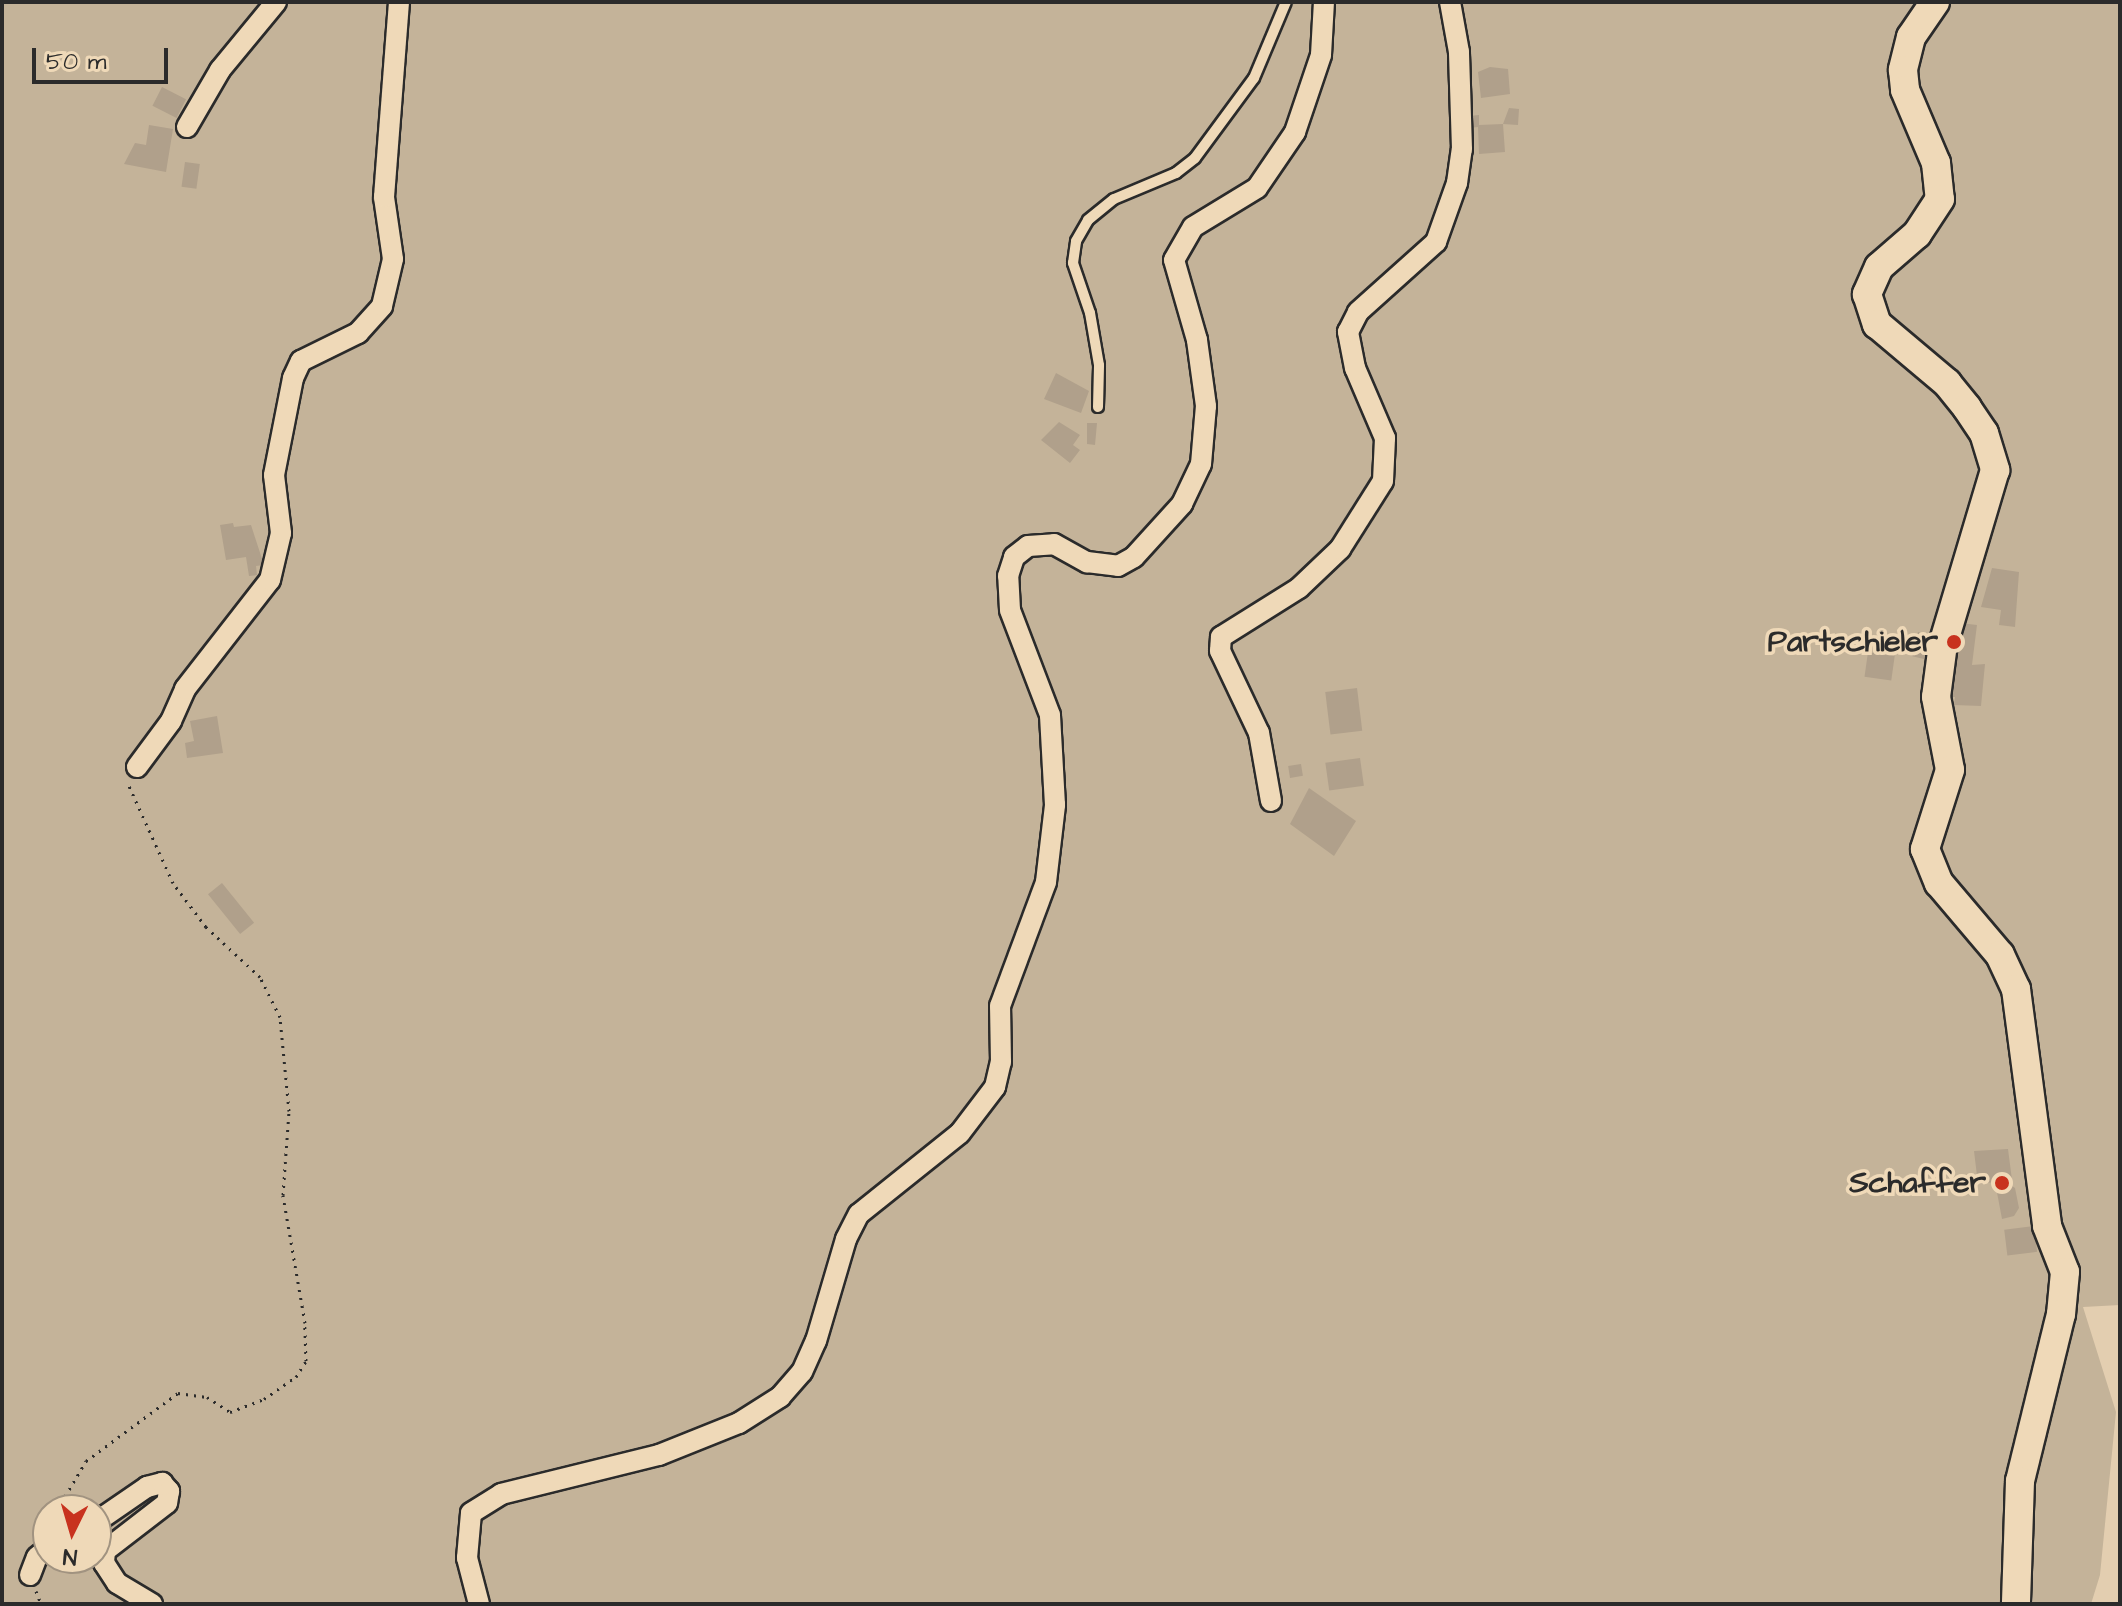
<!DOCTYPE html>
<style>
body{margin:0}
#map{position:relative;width:2122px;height:1606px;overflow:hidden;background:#e3ceb0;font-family:"Architects Daughter",sans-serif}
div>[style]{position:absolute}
.green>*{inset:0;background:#c4b399}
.building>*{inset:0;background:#b0a08b;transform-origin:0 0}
.path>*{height:3px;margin-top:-1.5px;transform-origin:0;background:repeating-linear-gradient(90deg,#2b2b2b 0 2px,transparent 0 8px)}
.roads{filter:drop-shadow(2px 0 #2b2b2b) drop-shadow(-2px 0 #2b2b2b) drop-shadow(0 2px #2b2b2b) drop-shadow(0 -2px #2b2b2b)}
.lane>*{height:10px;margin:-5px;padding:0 5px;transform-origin:5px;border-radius:5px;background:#efd9b8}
.street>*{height:20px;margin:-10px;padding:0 10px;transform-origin:10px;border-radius:10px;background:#efd9b8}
.secondary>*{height:28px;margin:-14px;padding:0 14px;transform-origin:14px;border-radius:14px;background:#efd9b8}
.dots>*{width:22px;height:22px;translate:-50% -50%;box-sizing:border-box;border:4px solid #efd9b8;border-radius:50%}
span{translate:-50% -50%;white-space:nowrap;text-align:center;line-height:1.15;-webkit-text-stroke:7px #efd9b8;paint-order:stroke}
.poi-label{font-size:30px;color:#2b2b2b;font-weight:700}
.right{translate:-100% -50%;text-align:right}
.frame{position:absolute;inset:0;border:4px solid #2b2b2b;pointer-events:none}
.north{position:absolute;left:32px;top:1494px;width:80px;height:80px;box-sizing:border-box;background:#efd9b8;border:2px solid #a19380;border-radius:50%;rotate:185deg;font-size:22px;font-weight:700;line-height:32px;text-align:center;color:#2b2b2b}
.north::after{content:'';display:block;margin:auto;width:28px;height:36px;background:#c8321e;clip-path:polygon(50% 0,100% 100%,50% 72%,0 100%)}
.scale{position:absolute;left:32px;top:48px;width:136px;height:36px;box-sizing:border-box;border:4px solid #2b2b2b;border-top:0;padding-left:10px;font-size:24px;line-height:28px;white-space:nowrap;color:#2b2b2b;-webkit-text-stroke:6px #efd9b8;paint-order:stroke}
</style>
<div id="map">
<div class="green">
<div style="clip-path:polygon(evenodd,2px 2px,2120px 2px,2120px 1305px,2083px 1307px,2116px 1412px,2100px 1575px,2091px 1604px,2px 1604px,2px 2px,48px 1510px,96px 1510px,96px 1558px,48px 1558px,48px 1510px)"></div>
</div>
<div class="building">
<div style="clip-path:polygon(1490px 67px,1508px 69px,1510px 94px,1481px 98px,1478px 72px)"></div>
<div style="left:162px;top:87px;width:27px;height:21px;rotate:27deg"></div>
<div style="clip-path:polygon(1509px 108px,1519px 109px,1518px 125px,1503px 124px)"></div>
<div style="clip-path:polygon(1479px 115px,1479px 125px,1503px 124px,1505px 152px,1479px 154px,1478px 127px,1469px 128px,1469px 116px)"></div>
<div style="clip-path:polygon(149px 125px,173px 129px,166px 172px,124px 164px,135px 143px,146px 145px)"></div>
<div style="left:185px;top:162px;width:15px;height:25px;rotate:8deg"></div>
<div style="clip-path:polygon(1056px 373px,1089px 391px,1081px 413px,1044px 399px)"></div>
<div style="clip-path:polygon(1059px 422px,1080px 435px,1073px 445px,1080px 450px,1070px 463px,1041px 440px)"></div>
<div style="clip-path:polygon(1087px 423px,1097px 423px,1095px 445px,1087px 444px)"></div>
<div style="clip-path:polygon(233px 523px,234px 527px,251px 525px,264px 565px,256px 566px,257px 575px,249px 576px,246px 557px,226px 560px,220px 525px)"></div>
<div style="clip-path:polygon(1992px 568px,2019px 572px,2015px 627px,1999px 625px,2001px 610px,1981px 607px)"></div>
<div style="clip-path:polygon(1960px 623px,1977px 625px,1972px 665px,1985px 664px,1981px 706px,1954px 705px,1955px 697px,1945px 697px)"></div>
<div style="left:1918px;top:632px;width:17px;height:25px;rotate:13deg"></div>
<div style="left:1868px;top:652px;width:27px;height:25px;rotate:8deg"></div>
<div style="left:1357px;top:688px;width:43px;height:32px;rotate:83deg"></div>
<div style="clip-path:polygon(217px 716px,223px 753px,187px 758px,185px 743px,194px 741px,190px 721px)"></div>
<div style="left:1360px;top:758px;width:28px;height:35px;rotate:82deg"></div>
<div style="left:1301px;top:764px;width:12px;height:13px;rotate:81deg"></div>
<div style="clip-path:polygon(1309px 788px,1356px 821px,1334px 856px,1290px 824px)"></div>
<div style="left:222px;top:883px;width:51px;height:18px;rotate:51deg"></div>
<div style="clip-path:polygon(2008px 1149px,2012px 1180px,2005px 1181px,2015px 1188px,2019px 1208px,2014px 1216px,2002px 1219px,1995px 1182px,1978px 1184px,1974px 1151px)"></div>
<div style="left:2034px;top:1226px;width:26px;height:30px;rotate:83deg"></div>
</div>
<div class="path">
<div style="left:57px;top:1510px;width:57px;rotate:-59.4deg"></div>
<div style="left:86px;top:1461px;width:114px;rotate:-36.5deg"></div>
<div style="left:178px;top:1393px;width:29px;rotate:8deg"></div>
<div style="left:207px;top:1397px;width:27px;rotate:33deg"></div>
<div style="left:230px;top:1412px;width:36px;rotate:-21deg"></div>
<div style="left:264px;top:1399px;width:39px;rotate:-35deg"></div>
<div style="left:296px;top:1377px;width:19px;rotate:-58deg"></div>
<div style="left:306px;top:1361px;width:38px;rotate:-92deg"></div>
<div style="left:305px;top:1323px;width:130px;rotate:-99.8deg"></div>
<div style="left:283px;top:1195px;width:84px;rotate:-85.9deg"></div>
<div style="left:289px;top:1111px;width:94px;rotate:-95.5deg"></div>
<div style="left:280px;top:1017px;width:45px;rotate:-116.6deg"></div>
<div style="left:260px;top:977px;width:74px;rotate:-137.2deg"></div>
<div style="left:206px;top:927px;width:55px;rotate:-126.9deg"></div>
<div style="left:173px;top:883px;width:109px;rotate:-114.4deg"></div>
<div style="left:36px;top:1591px;width:14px;rotate:69deg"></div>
</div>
<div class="roads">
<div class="lane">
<div style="left:1098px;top:407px;width:42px;rotate:-88.6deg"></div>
<div style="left:1099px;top:365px;width:53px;rotate:-99.8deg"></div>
<div style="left:1090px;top:313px;width:53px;rotate:-108.8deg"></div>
<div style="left:1073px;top:263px;width:22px;rotate:-82deg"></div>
<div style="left:1076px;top:241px;width:24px;rotate:-60deg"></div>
<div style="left:1088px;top:220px;width:33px;rotate:-39deg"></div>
<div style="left:1114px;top:199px;width:67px;rotate:-22.8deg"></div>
<div style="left:1176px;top:173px;width:24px;rotate:-38deg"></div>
<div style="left:1195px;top:158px;width:99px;rotate:-53.6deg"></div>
<div style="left:1254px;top:78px;width:82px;rotate:-67.2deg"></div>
</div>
<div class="street">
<div style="left:187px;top:127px;width:66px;rotate:-59.9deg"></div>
<div style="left:220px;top:70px;width:88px;rotate:-50.5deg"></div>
<div style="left:137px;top:767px;width:57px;rotate:-53.5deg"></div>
<div style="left:171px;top:721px;width:35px;rotate:-66deg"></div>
<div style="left:185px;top:689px;width:138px;rotate:-52.1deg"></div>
<div style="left:270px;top:580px;width:48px;rotate:-76.8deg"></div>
<div style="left:281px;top:533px;width:58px;rotate:-96.9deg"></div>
<div style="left:274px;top:475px;width:99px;rotate:-78.9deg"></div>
<div style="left:293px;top:378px;width:19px;rotate:-65deg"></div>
<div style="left:301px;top:361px;width:64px;rotate:-26.2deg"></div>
<div style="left:358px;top:333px;width:36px;rotate:-48deg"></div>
<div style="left:382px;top:306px;width:48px;rotate:-76.8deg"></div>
<div style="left:393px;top:259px;width:63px;rotate:-98.3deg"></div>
<div style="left:384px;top:197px;width:196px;rotate:-85.6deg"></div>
<div style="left:1271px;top:801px;width:69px;rotate:-100deg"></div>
<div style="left:1259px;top:733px;width:91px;rotate:-115.4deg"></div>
<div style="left:1220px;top:651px;width:14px;rotate:-86deg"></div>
<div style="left:1221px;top:637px;width:92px;rotate:-32.1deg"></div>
<div style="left:1299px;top:588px;width:57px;rotate:-43.6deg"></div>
<div style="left:1340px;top:549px;width:80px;rotate:-57.7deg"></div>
<div style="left:1383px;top:481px;width:43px;rotate:-87.3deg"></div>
<div style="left:1385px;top:438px;width:76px;rotate:-113.2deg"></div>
<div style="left:1355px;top:368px;width:37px;rotate:-101deg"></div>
<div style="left:1348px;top:332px;width:22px;rotate:-63deg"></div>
<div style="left:1358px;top:312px;width:105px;rotate:-41.9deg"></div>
<div style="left:1436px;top:242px;width:63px;rotate:-70.4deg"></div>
<div style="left:1457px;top:183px;width:34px;rotate:-82deg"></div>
<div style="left:1462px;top:149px;width:97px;rotate:-91.8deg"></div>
<div style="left:1459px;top:52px;width:51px;rotate:-100.2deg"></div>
<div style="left:96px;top:1522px;width:62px;rotate:-34.5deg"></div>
<div style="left:147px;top:1487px;width:16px;rotate:-15deg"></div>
<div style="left:162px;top:1483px;width:11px;rotate:49deg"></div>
<div style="left:169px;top:1491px;width:12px;rotate:99deg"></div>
<div style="left:167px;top:1503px;width:78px;rotate:142.3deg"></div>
<div style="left:105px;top:1551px;width:12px;rotate:95deg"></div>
<div style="left:104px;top:1563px;width:24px;rotate:57deg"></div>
<div style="left:117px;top:1583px;width:41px;rotate:31deg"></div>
<div style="left:30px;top:1575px;width:19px;rotate:-69deg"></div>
<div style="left:37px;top:1557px;width:14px;rotate:-39deg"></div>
<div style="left:479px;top:1604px;width:48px;rotate:-104.6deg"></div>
<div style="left:467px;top:1558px;width:45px;rotate:-84.9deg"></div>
<div style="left:471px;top:1513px;width:36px;rotate:-32deg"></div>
<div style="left:501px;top:1494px;width:163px;rotate:-13.9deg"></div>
<div style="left:659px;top:1455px;width:86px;rotate:-21.8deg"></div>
<div style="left:739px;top:1423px;width:49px;rotate:-32.4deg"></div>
<div style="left:780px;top:1397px;width:33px;rotate:-49deg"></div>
<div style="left:802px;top:1372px;width:34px;rotate:-66deg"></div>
<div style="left:816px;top:1341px;width:106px;rotate:-73.6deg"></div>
<div style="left:846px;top:1239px;width:28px;rotate:-63deg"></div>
<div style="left:859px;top:1214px;width:129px;rotate:-38.7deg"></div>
<div style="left:960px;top:1133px;width:58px;rotate:-52.7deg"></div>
<div style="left:995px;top:1087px;width:26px;rotate:-77deg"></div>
<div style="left:1001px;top:1062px;width:56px;rotate:-91deg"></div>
<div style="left:1000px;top:1006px;width:132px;rotate:-69.6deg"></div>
<div style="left:1046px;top:882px;width:78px;rotate:-83.3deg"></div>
<div style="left:1055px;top:805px;width:90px;rotate:-93.2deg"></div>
<div style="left:1050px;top:715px;width:112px;rotate:-110.9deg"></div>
<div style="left:1010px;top:610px;width:34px;rotate:-93deg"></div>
<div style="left:1008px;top:576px;width:20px;rotate:-72deg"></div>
<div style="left:1014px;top:557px;width:18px;rotate:-38deg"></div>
<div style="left:1028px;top:546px;width:26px;rotate:-4deg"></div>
<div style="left:1054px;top:544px;width:38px;rotate:29deg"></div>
<div style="left:1087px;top:562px;width:31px;rotate:7deg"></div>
<div style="left:1118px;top:566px;width:18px;rotate:-29deg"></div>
<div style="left:1134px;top:557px;width:72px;rotate:-47.8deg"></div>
<div style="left:1182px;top:504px;width:44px;rotate:-64.6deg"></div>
<div style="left:1201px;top:464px;width:58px;rotate:-85.1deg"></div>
<div style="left:1206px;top:406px;width:67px;rotate:-97.8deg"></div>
<div style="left:1197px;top:340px;width:83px;rotate:-106deg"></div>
<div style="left:1174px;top:260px;width:38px;rotate:-60deg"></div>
<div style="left:1193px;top:227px;width:75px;rotate:-31.4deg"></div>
<div style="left:1257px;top:188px;width:68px;rotate:-55.8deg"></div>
<div style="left:1295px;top:132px;width:81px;rotate:-71.3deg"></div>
<div style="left:1321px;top:55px;width:53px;rotate:-86.8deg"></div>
</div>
<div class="secondary">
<div style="left:1935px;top:2px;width:42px;rotate:124.4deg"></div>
<div style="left:1911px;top:37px;width:34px;rotate:104deg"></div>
<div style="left:1903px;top:70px;width:20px;rotate:84deg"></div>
<div style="left:1905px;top:90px;width:79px;rotate:67deg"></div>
<div style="left:1936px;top:163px;width:36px;rotate:84deg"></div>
<div style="left:1940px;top:199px;width:42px;rotate:123.3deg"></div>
<div style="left:1917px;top:234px;width:50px;rotate:139deg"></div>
<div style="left:1879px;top:267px;width:30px;rotate:114deg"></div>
<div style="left:1867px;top:294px;width:32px;rotate:72deg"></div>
<div style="left:1877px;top:324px;width:92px;rotate:40.1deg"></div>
<div style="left:1947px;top:383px;width:32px;rotate:51deg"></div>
<div style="left:1967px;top:408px;width:30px;rotate:56deg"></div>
<div style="left:1984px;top:433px;width:39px;rotate:73deg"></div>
<div style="left:1995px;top:470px;width:182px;rotate:106.6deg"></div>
<div style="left:1943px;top:644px;width:53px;rotate:97.5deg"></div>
<div style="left:1936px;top:697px;width:74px;rotate:79.1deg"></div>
<div style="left:1950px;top:770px;width:83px;rotate:107.6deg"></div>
<div style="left:1925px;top:849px;width:37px;rotate:68deg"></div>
<div style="left:1939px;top:883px;width:94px;rotate:49.7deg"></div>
<div style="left:2000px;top:955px;width:38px;rotate:65deg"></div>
<div style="left:2016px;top:989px;width:239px;rotate:82.5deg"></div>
<div style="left:2047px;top:1226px;width:49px;rotate:68.6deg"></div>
<div style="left:2065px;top:1272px;width:42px;rotate:95.4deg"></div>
<div style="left:2061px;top:1314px;width:172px;rotate:103.8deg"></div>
<div style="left:2020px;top:1481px;width:123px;rotate:91.9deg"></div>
</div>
</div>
<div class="dots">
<div style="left:1954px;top:642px;background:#c8321e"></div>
<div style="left:2002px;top:1183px;background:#c8321e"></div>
</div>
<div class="poi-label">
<span class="right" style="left:1938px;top:642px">Partschieler</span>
<span class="right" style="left:1986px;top:1183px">Schaffer</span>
</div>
<div class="frame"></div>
<div class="north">N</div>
<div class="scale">50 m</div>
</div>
